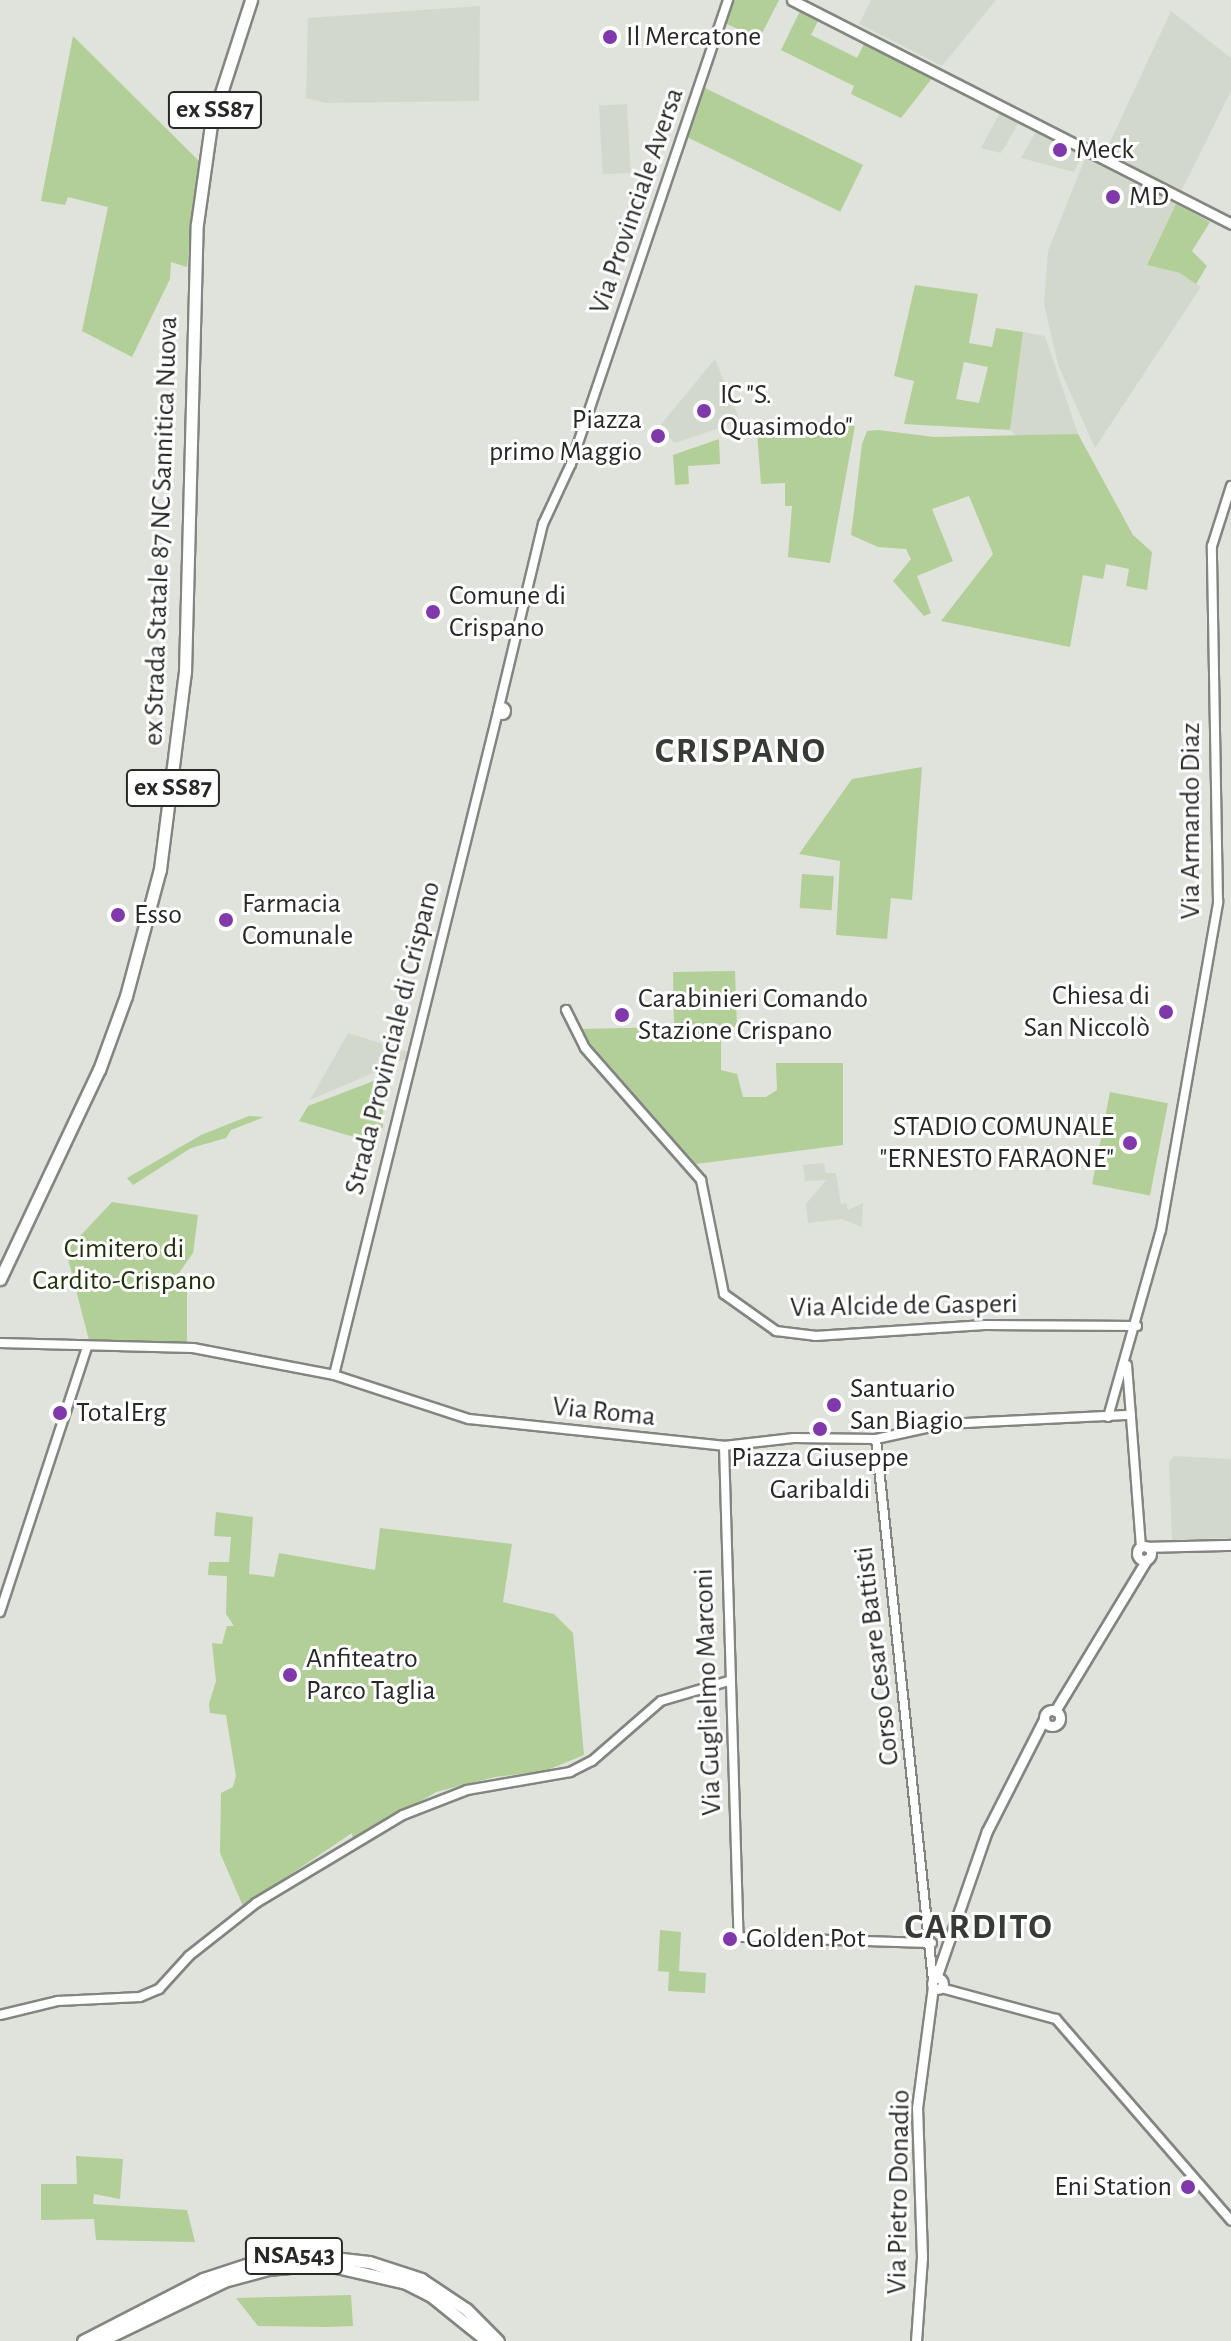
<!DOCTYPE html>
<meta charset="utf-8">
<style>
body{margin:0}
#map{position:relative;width:1231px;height:2341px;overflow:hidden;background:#dfe3dc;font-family:"Alegreya Sans",sans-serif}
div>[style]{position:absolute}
.built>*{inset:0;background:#d2d9cc;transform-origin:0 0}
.green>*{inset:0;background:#b1cf97;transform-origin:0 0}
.roads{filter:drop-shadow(2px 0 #838680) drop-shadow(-2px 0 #838680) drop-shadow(0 2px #838680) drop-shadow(0 -2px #838680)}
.tertiary>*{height:8px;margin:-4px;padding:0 4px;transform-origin:4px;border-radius:4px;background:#fff}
.tertiary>.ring{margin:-4px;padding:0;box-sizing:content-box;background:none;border:8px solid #fff;border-radius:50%}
.secondary>*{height:9px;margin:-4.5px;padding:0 4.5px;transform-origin:4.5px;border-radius:4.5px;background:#fff}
.secondary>.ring{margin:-4.5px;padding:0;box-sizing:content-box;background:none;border:9px solid #fff;border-radius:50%}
.trunk>*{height:11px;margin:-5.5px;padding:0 5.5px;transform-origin:5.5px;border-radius:5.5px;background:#fff}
.dots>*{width:22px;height:22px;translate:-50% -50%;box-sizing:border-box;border:4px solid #fff;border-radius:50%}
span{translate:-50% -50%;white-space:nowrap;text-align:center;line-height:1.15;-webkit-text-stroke:6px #fff;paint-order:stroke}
.shield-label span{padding:2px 6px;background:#fff;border:2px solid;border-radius:6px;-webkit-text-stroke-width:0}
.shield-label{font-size:26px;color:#282927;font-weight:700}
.poi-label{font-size:28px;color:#282927}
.left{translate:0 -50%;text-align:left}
.right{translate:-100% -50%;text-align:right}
.street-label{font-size:28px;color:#282927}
.park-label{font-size:28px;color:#1f300b}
.district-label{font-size:36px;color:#383b35;font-weight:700;letter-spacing:2px}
</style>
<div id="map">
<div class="built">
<div style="clip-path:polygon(871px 0,996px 0,942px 66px,859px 24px)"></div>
<div style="clip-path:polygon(480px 6px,479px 101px,326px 103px,306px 98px,308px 18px)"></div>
<div style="clip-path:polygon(1171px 11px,1231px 58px,1231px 91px,1179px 196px,1103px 157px)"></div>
<div style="left:627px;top:104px;width:69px;height:28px;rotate:87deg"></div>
<div style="clip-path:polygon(1002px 109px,1021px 119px,1001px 153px,981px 148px)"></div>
<div style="clip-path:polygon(1038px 128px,1084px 151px,1074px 172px,1021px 158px)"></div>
<div style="clip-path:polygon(1086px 156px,1176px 204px,1147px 265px,1180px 273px,1201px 287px,1095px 448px,1058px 365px,1044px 304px,1048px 251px)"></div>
<div style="clip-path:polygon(1023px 332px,1045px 336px,1078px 434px,1017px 437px,1010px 430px)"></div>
<div style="clip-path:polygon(715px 359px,740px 421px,675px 443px,658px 428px)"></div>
<div style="clip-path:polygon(348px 1033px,409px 1052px,408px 1058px,310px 1100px)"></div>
<div style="clip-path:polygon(824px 1163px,826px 1173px,836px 1173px,841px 1204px,846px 1203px,848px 1210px,863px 1203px,862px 1227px,842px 1219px,808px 1223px,806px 1204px,826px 1180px,805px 1181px,803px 1165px)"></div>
<div style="clip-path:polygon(1174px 1456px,1231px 1459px,1231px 1538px,1172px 1540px,1169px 1462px)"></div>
</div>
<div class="green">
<div style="clip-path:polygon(733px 0,779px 0,759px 39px,725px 23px)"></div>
<div style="clip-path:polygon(801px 9px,819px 19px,811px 35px,857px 58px,865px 42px,933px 77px,901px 118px,851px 94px,854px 86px,781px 50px)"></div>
<div style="clip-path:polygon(73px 36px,199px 161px,187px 267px,171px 262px,170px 279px,132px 357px,82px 331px,108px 207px,68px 197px,65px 205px,41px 201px)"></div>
<div style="left:703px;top:87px;width:178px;height:52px;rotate:26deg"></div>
<div style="clip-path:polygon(1176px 204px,1210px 222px,1192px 251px,1207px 266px,1196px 284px,1180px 273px,1147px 265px)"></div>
<div style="clip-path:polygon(evenodd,915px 285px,978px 294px,969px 343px,992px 347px,996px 328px,1023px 332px,1010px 430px,904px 424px,914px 381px,894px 376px,915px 285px,964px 362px,988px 367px,979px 403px,956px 399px,964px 362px)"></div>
<div style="clip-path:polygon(821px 421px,855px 426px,830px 563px,788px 557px,792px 506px,785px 506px,785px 483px,761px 484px,757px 432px)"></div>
<div style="clip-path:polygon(878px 430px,934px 437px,1078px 434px,1133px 535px,1152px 552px,1147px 590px,1126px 586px,1129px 569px,1106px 564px,1103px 579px,1083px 575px,1070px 647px,941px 621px,993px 554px,969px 496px,932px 509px,953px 561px,917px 576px,931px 613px,924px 616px,893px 581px,911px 559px,906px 549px,878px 547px,851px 535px,862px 444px,867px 431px)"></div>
<div style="clip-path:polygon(719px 439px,720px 464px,688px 466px,689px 484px,675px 485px,673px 455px)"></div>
<div style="clip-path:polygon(922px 767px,912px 900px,891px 898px,887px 939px,836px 935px,840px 861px,799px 854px,852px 779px)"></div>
<div style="left:802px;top:874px;width:32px;height:34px;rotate:4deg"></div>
<div style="clip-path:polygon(735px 971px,737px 1027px,721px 1028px,721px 1070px,737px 1074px,743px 1097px,766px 1097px,777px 1090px,776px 1063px,843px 1063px,843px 1145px,696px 1164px,582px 1034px,581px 1029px,674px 1027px,673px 972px)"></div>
<div style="clip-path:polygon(384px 1077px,389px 1079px,383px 1095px,383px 1128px,377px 1129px,375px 1143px,299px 1121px,308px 1106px)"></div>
<div style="left:1110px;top:1092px;width:59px;height:94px;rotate:11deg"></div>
<div style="clip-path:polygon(249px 1116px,264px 1117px,231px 1130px,226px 1138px,191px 1148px,133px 1185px,127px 1178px,201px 1135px)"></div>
<div style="clip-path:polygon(112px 1202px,198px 1215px,193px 1253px,174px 1280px,174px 1287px,187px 1288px,187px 1344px,90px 1344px,66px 1251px)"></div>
<div style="clip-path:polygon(216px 1512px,253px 1517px,249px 1574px,274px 1577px,279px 1553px,375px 1570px,380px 1528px,512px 1544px,503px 1602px,554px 1614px,573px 1633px,584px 1755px,545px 1771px,495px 1777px,436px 1792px,353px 1841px,352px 1833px,243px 1906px,220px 1853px,221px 1793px,233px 1787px,236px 1776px,226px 1715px,210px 1713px,209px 1704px,216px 1681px,212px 1643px,222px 1644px,227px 1626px,234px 1626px,226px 1614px,227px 1576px,208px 1575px,209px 1562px,229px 1562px,231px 1537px,214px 1536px)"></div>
<div style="clip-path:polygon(660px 1930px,681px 1932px,679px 1971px,706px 1973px,705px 1993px,668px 1991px,669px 1972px,658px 1971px)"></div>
<div style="clip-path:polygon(76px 2156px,123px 2159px,120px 2199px,94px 2194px,93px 2204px,187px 2210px,195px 2242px,96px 2240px,94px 2219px,41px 2220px,41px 2184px,77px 2184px)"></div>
<div style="clip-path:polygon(351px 2295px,353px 2326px,327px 2327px,258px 2326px,236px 2298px)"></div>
</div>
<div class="roads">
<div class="tertiary">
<div class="ring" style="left:498px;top:707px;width:0;height:0"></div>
<div style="left:499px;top:707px;width:188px;rotate:-76.5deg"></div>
<div style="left:543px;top:524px;width:66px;rotate:-65deg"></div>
<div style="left:571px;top:464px;width:490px;rotate:-71.3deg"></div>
<div style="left:566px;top:1010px;width:42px;rotate:63.4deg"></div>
<div style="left:585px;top:1048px;width:176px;rotate:48.7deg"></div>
<div style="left:701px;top:1180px;width:116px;rotate:78.6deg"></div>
<div style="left:724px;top:1294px;width:64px;rotate:35.4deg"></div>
<div style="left:776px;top:1331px;width:39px;rotate:7deg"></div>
<div style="left:815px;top:1336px;width:170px;rotate:-3.7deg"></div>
<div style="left:985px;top:1325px;width:152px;rotate:0.4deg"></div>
<div style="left:0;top:1343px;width:193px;rotate:1.5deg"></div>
<div style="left:193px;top:1348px;width:144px;rotate:10.8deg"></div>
<div style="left:334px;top:1375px;width:142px;rotate:18.1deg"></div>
<div style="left:469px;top:1419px;width:256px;rotate:6deg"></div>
<div style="left:724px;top:1446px;width:70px;rotate:-6.5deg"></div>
<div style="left:794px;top:1438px;width:82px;rotate:0.7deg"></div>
<div style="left:876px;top:1439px;width:70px;rotate:-12.4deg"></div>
<div style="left:944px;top:1424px;width:187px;rotate:-2.8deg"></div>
<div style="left:1127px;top:1365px;width:183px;rotate:85.6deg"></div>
<div style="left:334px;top:1375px;width:683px;rotate:-76.11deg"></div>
<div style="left:1108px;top:1417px;width:194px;rotate:-74.2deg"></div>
<div style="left:1161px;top:1230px;width:333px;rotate:-80.1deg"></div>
<div style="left:1218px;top:902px;width:356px;rotate:-91deg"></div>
<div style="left:1212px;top:546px;width:63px;rotate:-72.4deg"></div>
<div style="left:876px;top:1439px;width:544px;rotate:83.99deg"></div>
<div style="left:724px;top:1446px;width:491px;rotate:88.3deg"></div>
<div style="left:739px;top:1937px;width:193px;rotate:1.8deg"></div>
<div style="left:0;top:1612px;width:278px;rotate:-71.8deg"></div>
<div style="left:941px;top:1988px;width:119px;rotate:15.1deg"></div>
<div style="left:1056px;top:2019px;width:267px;rotate:49deg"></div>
<div style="left:0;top:2015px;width:60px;rotate:-13.6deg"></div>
<div style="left:58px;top:2001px;width:82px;rotate:-2.8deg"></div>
<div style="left:140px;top:1997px;width:21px;rotate:-23deg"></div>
<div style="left:159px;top:1989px;width:45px;rotate:-47.7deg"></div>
<div style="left:189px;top:1956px;width:85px;rotate:-38.3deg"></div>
<div style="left:256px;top:1903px;width:171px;rotate:-30.9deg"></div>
<div style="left:403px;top:1815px;width:69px;rotate:-21.3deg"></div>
<div style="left:467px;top:1790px;width:105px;rotate:-9.9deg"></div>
<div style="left:570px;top:1772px;width:25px;rotate:-27deg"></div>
<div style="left:592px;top:1761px;width:91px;rotate:-41deg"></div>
<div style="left:661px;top:1701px;width:71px;rotate:-16.4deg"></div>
</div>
<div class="secondary">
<div style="left:792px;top:0;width:493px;rotate:27deg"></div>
<div class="ring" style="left:1137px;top:1546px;width:5px;height:5px"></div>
<div style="left:1147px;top:1547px;width:84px;rotate:-1.4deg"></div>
<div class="ring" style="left:1044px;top:1710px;width:7px;height:7px"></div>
<div style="left:1055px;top:1711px;width:178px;rotate:-58.8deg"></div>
<div style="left:936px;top:1978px;width:156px;rotate:-70.9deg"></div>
<div style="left:987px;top:1831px;width:126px;rotate:-63deg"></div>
<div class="ring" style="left:932.5px;top:1978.5px;width:2px;height:2px"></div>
<div style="left:916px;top:2341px;width:84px;rotate:-85.9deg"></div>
<div style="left:922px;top:2257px;width:149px;rotate:-91.9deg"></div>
<div style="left:917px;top:2108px;width:122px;rotate:-82.5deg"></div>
</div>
<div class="trunk">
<div style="left:0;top:1279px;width:231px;rotate:-64.7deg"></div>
<div style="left:99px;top:1070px;width:79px;rotate:-70deg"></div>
<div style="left:126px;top:996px;width:131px;rotate:-75deg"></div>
<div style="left:160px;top:869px;width:199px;rotate:-82.8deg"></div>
<div style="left:185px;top:672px;width:448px;rotate:-88.5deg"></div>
<div style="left:197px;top:224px;width:101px;rotate:-82deg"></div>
<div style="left:211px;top:124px;width:130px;rotate:-72.1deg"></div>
<div style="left:83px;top:2341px;width:135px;rotate:-27.3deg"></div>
<div style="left:203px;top:2279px;width:48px;rotate:-18.1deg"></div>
<div style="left:249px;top:2264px;width:59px;rotate:-8.8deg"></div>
<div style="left:307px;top:2255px;width:62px;rotate:6.4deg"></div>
<div style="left:369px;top:2262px;width:55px;rotate:18.1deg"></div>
<div style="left:421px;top:2279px;width:54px;rotate:33.7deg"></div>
<div style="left:466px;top:2309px;width:45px;rotate:45deg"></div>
<div style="left:100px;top:2341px;width:138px;rotate:-25.8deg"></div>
<div style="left:224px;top:2281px;width:46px;rotate:-15.3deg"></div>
<div style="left:268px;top:2269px;width:55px;rotate:-5.2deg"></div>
<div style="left:323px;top:2264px;width:85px;rotate:12.9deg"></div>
<div style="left:406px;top:2283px;width:27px;rotate:27deg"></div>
<div style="left:430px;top:2295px;width:73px;rotate:38.9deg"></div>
</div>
</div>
<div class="dots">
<div style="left:610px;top:37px;background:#8138aa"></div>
<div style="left:1060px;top:150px;background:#8138aa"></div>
<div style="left:1113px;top:197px;background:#8138aa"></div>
<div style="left:704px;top:411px;background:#8138aa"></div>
<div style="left:658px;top:436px;background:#8138aa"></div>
<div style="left:433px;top:612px;background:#8138aa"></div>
<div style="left:118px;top:915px;background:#8138aa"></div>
<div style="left:226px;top:920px;background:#8138aa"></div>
<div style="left:1166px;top:1012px;background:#8138aa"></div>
<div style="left:622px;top:1015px;background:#8138aa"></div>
<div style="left:1130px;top:1143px;background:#8138aa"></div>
<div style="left:834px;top:1405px;background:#8138aa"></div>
<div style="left:60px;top:1413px;background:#8138aa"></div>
<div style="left:820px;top:1429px;background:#8138aa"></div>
<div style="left:290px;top:1675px;background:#8138aa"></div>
<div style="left:730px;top:1939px;background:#8138aa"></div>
<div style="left:1188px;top:2187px;background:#8138aa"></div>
</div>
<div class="shield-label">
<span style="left:215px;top:110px">ex SS87</span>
<span style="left:173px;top:788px">ex SS87</span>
<span style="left:294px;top:2256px">NSA543</span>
</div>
<div class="poi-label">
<span class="left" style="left:626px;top:37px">Il Mercatone</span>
<span class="left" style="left:1076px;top:150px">Meck</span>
<span class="left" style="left:1129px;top:197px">MD</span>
<span class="left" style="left:720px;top:411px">IC "S.<br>Quasimodo"</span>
<span class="right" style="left:642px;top:436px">Piazza<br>primo Maggio</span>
<span class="left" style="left:449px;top:612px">Comune di<br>Crispano</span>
<span class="left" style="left:242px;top:920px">Farmacia<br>Comunale</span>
<span class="left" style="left:134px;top:915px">Esso</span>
<span class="right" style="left:1150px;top:1012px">Chiesa di<br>San Niccolò</span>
<span class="left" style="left:638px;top:1015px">Carabinieri Comando<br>Stazione Crispano</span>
<span class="right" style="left:1114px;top:1143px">STADIO COMUNALE<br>"ERNESTO FARAONE"</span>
<span class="left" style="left:850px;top:1405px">Santuario<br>San Biagio</span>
<span class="left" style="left:76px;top:1413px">TotalErg</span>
<span style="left:820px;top:1474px">Piazza Giuseppe<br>Garibaldi</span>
<span class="left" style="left:306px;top:1675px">Anfiteatro<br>Parco Taglia</span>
<span class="left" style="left:746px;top:1939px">Golden Pot</span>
<span class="right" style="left:1172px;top:2187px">Eni Station</span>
</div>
<div class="street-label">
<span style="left:637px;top:201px;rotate:-71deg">Via Provinciale Aversa</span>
<span style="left:161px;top:531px;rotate:-88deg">ex Strada Statale 87 NC Sannitica Nuova</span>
<span style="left:1191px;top:821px;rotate:-90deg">Via Armando Diaz</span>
<span style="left:393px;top:1038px;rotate:-76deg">Strada Provinciale di Crispano</span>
<span style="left:904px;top:1306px;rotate:-1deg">Via Alcide de Gasperi</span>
<span style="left:604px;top:1412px;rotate:6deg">Via Roma</span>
<span style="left:877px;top:1656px;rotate:-97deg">Corso Cesare Battisti</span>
<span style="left:708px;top:1692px;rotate:-92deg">Via Guglielmo Marconi</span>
<span style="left:899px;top:2192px;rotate:-89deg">Via Pietro Donadio</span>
</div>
<div class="park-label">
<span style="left:124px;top:1265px">Cimitero di<br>Cardito-Crispano</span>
</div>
<div class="district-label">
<span style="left:741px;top:752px">CRISPANO</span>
<span style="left:979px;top:1928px">CARDITO</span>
</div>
</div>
